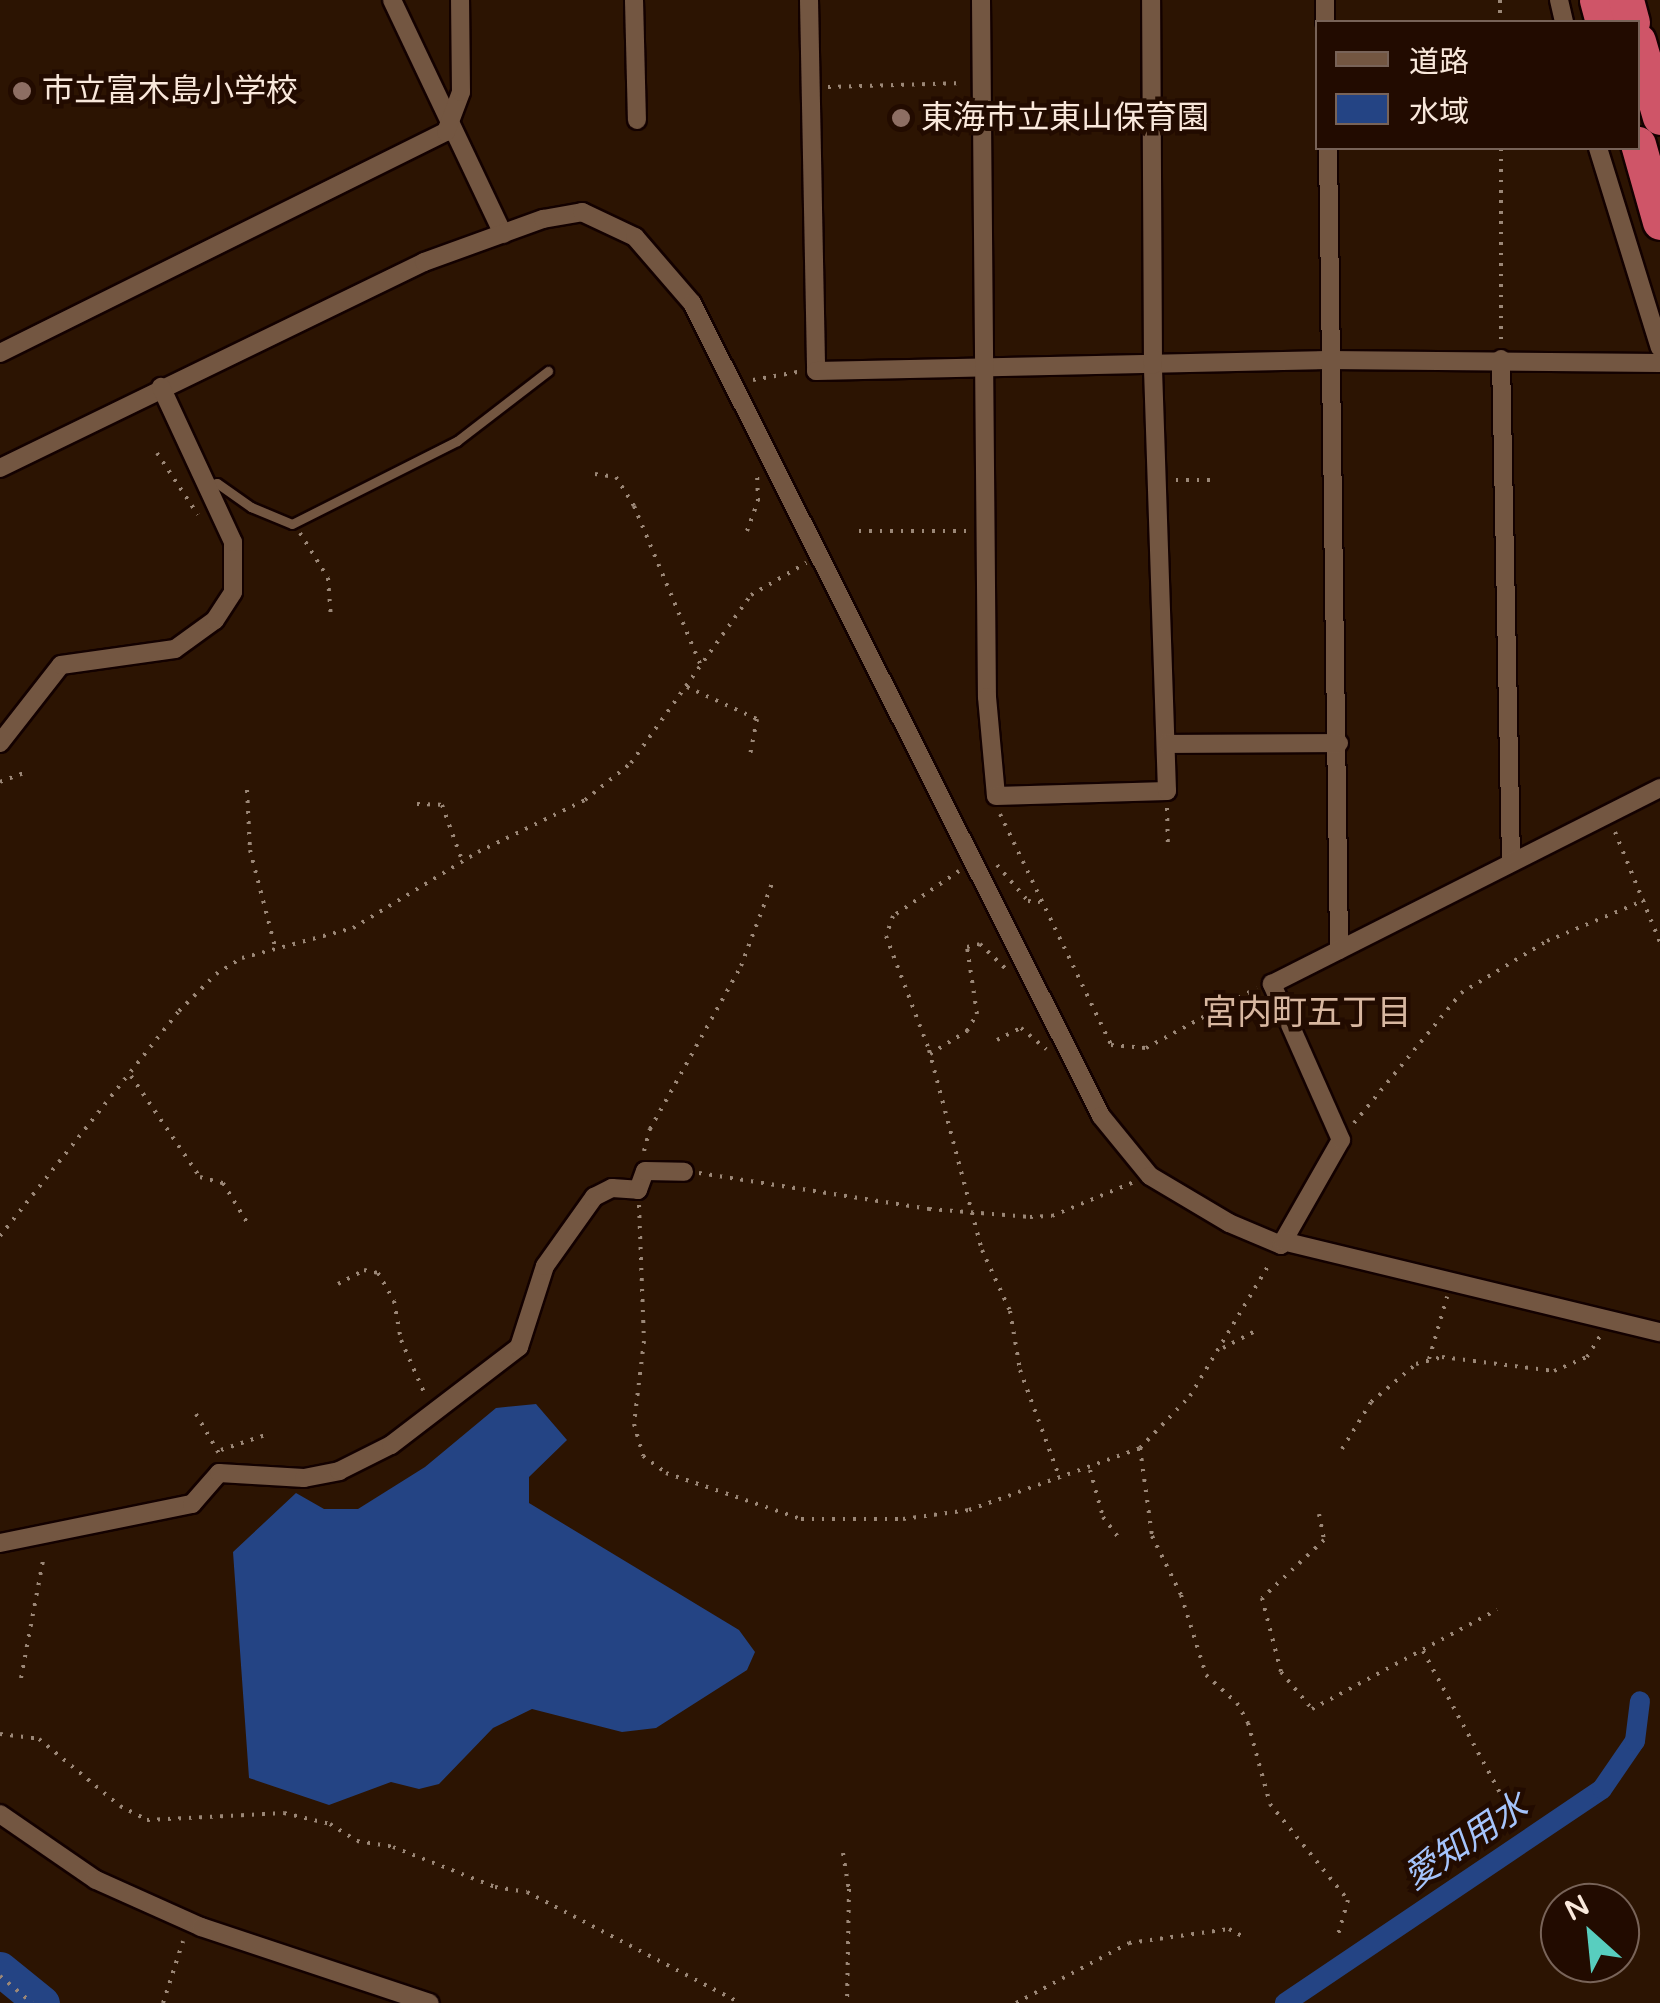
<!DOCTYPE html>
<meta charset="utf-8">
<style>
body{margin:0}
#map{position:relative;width:1660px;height:2003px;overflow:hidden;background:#2c1402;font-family:"Varela Round","Noto Sans JP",sans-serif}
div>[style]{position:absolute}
.water>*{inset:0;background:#244484}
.canal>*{height:20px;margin:-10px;padding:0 10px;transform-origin:10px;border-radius:10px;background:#244484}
.river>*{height:35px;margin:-17.5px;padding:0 17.5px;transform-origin:17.5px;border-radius:17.5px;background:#244484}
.path>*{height:4px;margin-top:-2px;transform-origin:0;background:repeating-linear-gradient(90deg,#9b8777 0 2.5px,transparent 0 10.5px)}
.roads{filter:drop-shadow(2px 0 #130100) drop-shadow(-2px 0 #130100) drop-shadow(0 2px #130100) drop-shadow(0 -2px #130100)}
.lane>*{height:9px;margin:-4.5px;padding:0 4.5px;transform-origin:4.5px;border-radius:4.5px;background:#735641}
.street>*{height:18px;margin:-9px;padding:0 9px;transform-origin:9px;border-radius:9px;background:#735641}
.highway>*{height:35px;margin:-17.5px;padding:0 17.5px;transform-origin:17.5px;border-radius:17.5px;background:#cf5568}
.dots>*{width:28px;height:28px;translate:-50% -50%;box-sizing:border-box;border:5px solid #220b00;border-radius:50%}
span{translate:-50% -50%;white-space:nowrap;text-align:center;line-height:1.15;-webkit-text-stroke:9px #220b00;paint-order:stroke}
.poi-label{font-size:32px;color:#f9e8db}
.left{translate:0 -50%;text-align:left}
.neighbourhood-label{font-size:35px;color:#d8b7a0}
.water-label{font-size:35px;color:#a5c4fc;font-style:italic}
.legend{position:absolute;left:1315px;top:20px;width:325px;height:130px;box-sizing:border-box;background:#220b00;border:2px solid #786358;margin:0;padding:12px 18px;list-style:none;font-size:30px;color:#f9e8db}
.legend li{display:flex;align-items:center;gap:20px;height:50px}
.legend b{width:50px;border:2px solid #786358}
.north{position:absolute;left:1540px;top:1883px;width:100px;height:100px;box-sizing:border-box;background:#220b00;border:2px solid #786358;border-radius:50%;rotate:333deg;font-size:28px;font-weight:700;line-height:40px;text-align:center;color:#f9e8db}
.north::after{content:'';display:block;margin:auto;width:35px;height:45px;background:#58cebf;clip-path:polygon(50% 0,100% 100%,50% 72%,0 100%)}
</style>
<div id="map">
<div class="water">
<div style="clip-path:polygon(536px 1404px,567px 1440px,529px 1477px,529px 1503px,739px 1630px,755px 1652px,747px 1670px,656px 1728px,622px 1732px,532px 1709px,493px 1728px,439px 1784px,419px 1789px,391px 1782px,329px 1805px,249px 1778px,233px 1552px,296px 1493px,324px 1509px,358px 1509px,425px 1467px,496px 1408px)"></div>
</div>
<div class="canal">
<div style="left:1285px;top:2003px;width:382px;rotate:-34deg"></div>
<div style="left:1602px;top:1789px;width:58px;rotate:-55.5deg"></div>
<div style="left:1635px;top:1741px;width:40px;rotate:-82.9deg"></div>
</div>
<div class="river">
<div style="left:0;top:1969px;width:54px;rotate:39deg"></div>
</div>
<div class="path">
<div style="left:1500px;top:0;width:22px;rotate:90deg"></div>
<div style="left:828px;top:87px;width:136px;rotate:-1.7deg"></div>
<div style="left:1501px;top:148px;width:191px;rotate:90deg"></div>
<div style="left:753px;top:380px;width:45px;rotate:-10.3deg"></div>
<div style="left:157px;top:453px;width:74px;rotate:56.5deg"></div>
<div style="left:595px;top:474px;width:21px;rotate:8deg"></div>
<div style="left:616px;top:477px;width:34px;rotate:58deg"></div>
<div style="left:634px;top:506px;width:173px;rotate:67.3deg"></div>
<div style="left:1176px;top:480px;width:35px"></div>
<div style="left:747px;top:531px;width:32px;rotate:-70deg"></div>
<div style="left:758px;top:501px;width:26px;rotate:-92deg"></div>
<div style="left:859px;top:531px;width:110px"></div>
<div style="left:300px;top:533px;width:53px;rotate:58.1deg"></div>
<div style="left:328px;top:578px;width:41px;rotate:85.8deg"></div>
<div style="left:687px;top:687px;width:77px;rotate:24.6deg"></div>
<div style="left:757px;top:719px;width:36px;rotate:101deg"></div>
<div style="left:0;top:782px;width:25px;rotate:-21deg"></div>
<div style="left:247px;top:790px;width:60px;rotate:87.1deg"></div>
<div style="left:250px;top:850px;width:100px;rotate:75.5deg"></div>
<div style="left:417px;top:804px;width:25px;rotate:2deg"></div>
<div style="left:442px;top:805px;width:62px;rotate:70.1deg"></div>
<div style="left:1167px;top:808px;width:40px;rotate:88.6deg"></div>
<div style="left:1000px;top:814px;width:256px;rotate:64.3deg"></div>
<div style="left:1111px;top:1045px;width:35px;rotate:5deg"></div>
<div style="left:1146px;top:1048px;width:126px;rotate:-28.4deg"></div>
<div style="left:1615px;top:832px;width:119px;rotate:67.8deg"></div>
<div style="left:997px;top:865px;width:48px;rotate:49.3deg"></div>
<div style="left:1028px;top:901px;width:12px;rotate:5deg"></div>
<div style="left:959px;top:871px;width:80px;rotate:145.7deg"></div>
<div style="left:893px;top:916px;width:21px;rotate:109deg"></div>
<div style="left:886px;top:936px;width:122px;rotate:69.3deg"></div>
<div style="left:929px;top:1050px;width:207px;rotate:75.2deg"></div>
<div style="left:982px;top:1250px;width:67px;rotate:65.3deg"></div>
<div style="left:1010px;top:1311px;width:60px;rotate:80.4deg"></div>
<div style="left:1020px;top:1370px;width:116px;rotate:69.8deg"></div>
<div style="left:997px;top:1040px;width:27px;rotate:-27deg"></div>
<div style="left:1021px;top:1028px;width:33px;rotate:40deg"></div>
<div style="left:930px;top:1054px;width:44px;rotate:-31.9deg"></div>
<div style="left:967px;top:1031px;width:20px;rotate:-60deg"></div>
<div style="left:977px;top:1014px;width:68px;rotate:-98.5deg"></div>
<div style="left:967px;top:947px;width:13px;rotate:-13deg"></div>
<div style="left:980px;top:944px;width:35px;rotate:44deg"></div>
<div style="left:131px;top:1076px;width:122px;rotate:55.7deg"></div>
<div style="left:200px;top:1177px;width:24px;rotate:15deg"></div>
<div style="left:223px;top:1183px;width:48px;rotate:58.6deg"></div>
<div style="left:1354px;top:1123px;width:168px;rotate:-50.5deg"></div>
<div style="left:1461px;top:993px;width:100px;rotate:-31.2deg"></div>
<div style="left:1547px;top:941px;width:106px;rotate:-22.7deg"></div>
<div style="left:644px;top:1151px;width:23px;rotate:-75deg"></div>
<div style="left:650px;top:1129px;width:187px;rotate:-60.8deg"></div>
<div style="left:741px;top:966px;width:91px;rotate:-69.4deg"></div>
<div style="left:699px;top:1173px;width:233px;rotate:8.9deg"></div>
<div style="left:929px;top:1209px;width:101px;rotate:4.5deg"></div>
<div style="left:1030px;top:1217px;width:22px;rotate:-3deg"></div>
<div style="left:1052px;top:1216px;width:89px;rotate:-22.5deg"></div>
<div style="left:639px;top:1205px;width:136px;rotate:87.9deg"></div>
<div style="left:644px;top:1341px;width:84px;rotate:96.9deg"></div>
<div style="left:634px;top:1424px;width:33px;rotate:74deg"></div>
<div style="left:643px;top:1456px;width:29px;rotate:36deg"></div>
<div style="left:666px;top:1473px;width:143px;rotate:18.8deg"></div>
<div style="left:801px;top:1519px;width:102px"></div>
<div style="left:903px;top:1519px;width:67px;rotate:-7.8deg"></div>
<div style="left:969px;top:1510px;width:182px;rotate:-19.9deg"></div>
<div style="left:1140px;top:1448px;width:72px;rotate:-46.1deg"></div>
<div style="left:1190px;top:1396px;width:157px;rotate:-59deg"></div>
<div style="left:0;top:1236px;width:288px;rotate:-51.5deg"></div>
<div style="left:179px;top:1011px;width:52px;rotate:-45deg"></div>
<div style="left:216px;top:974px;width:31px;rotate:-32deg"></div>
<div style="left:242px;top:958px;width:115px;rotate:-15.1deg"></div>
<div style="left:353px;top:928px;width:146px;rotate:-31.3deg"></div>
<div style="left:478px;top:852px;width:119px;rotate:-25.9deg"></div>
<div style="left:585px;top:800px;width:59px;rotate:-38.8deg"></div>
<div style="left:631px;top:763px;width:206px;rotate:-54.5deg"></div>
<div style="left:751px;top:595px;width:64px;rotate:-30.2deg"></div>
<div style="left:338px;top:1284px;width:30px;rotate:-28deg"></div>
<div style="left:364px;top:1270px;width:14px;rotate:12deg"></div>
<div style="left:378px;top:1273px;width:32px;rotate:60deg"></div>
<div style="left:394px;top:1301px;width:40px;rotate:80deg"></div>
<div style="left:401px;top:1340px;width:62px;rotate:66.3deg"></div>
<div style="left:1223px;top:1348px;width:41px;rotate:-27.8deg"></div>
<div style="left:1429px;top:1359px;width:65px;rotate:-73.8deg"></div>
<div style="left:196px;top:1414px;width:50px;rotate:59.8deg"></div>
<div style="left:1140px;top:1448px;width:89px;rotate:82.2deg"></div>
<div style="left:1152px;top:1536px;width:66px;rotate:63.8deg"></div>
<div style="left:1181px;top:1595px;width:84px;rotate:72.6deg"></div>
<div style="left:1206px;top:1675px;width:42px;rotate:42.1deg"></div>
<div style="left:1237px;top:1703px;width:23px;rotate:61deg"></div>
<div style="left:1248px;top:1723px;width:84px;rotate:74.8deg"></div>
<div style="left:1270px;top:1804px;width:124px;rotate:50.9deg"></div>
<div style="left:1348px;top:1900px;width:40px;rotate:106deg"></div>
<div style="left:1342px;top:1449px;width:55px;rotate:-58.3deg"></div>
<div style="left:1371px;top:1402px;width:59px;rotate:-40.2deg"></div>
<div style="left:1416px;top:1364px;width:27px;rotate:-15deg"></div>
<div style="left:1442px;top:1357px;width:113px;rotate:7.1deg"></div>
<div style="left:1554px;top:1371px;width:36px;rotate:-23deg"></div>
<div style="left:1587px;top:1357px;width:25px;rotate:-58deg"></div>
<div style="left:221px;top:1450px;width:50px;rotate:-18.8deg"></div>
<div style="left:1090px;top:1470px;width:49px;rotate:74.5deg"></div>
<div style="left:1103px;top:1517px;width:25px;rotate:53deg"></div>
<div style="left:1319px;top:1514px;width:26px;rotate:79deg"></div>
<div style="left:1324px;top:1540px;width:85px;rotate:136.9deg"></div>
<div style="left:1262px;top:1598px;width:76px;rotate:75.6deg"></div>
<div style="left:1281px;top:1672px;width:48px;rotate:50deg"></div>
<div style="left:1312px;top:1709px;width:210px;rotate:-28.2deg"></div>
<div style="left:1423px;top:1651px;width:195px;rotate:61.5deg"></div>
<div style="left:21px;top:1678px;width:125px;rotate:-79.4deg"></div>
<div style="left:0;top:1734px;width:39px;rotate:7deg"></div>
<div style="left:39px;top:1739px;width:105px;rotate:39.6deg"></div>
<div style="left:120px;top:1806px;width:30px;rotate:27deg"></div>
<div style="left:147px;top:1820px;width:137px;rotate:-2.9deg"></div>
<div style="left:284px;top:1813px;width:47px;rotate:13.4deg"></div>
<div style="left:330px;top:1824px;width:32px;rotate:32deg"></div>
<div style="left:357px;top:1841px;width:36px;rotate:9deg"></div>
<div style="left:393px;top:1847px;width:110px;rotate:21.4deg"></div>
<div style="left:495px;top:1887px;width:32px;rotate:9deg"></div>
<div style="left:527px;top:1892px;width:240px;rotate:27.5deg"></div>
<div style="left:843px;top:1853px;width:36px;rotate:81deg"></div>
<div style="left:849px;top:1889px;width:114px;rotate:91deg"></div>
<div style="left:0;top:1976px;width:42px;rotate:40.2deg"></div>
<div style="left:163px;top:2003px;width:65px;rotate:-72.1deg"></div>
<div style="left:1016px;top:2003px;width:128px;rotate:-28deg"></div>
<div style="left:1129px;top:1943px;width:101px;rotate:-8deg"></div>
<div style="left:1229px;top:1929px;width:19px;rotate:28deg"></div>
</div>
<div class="roads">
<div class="lane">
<div style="left:206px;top:485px;width:11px;rotate:-10deg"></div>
<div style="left:217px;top:483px;width:42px;rotate:35.2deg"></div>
<div style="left:251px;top:507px;width:44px;rotate:22.5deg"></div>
<div style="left:292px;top:524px;width:185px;rotate:-26.7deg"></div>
<div style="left:457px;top:441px;width:115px;rotate:-37.6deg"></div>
</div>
<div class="street">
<div style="left:392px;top:0;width:259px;rotate:64.6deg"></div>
<div style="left:634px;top:0;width:120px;rotate:88.6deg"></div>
<div style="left:809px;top:0;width:371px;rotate:88.9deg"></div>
<div style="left:816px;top:371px;width:511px;rotate:-1.23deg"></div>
<div style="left:1327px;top:360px;width:333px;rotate:0.5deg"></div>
<div style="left:981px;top:0;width:697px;rotate:89.51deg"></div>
<div style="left:987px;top:697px;width:99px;rotate:84.8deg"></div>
<div style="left:996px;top:796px;width:171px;rotate:-1.7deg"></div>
<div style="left:1167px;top:791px;width:426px;rotate:-91.9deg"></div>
<div style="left:1153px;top:365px;width:365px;rotate:-90.3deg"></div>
<div style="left:1325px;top:0;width:22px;rotate:90deg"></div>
<div style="left:1559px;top:0;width:23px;rotate:77deg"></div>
<div style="left:1328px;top:148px;width:802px;rotate:89.21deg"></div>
<div style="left:1598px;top:148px;width:209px;rotate:72.8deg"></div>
<div style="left:0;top:353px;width:498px;rotate:-26.4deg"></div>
<div style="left:446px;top:132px;width:43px;rotate:-69.4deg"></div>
<div style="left:461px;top:92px;width:92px;rotate:-90.6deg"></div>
<div style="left:1501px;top:359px;width:501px;rotate:88.86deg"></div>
<div style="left:0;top:468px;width:471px;rotate:-25.9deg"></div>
<div style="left:424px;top:262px;width:127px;rotate:-19.9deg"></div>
<div style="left:543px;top:219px;width:40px;rotate:-10deg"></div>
<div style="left:582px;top:212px;width:59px;rotate:25.3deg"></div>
<div style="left:635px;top:237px;width:87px;rotate:49.2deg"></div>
<div style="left:692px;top:303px;width:910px;rotate:63.29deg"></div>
<div style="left:1101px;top:1116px;width:77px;rotate:50.8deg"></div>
<div style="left:1150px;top:1176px;width:92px;rotate:30.7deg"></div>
<div style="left:1229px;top:1223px;width:56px;rotate:22.9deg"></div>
<div style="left:1281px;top:1245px;width:121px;rotate:-60.3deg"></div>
<div style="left:1341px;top:1140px;width:171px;rotate:-113.9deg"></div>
<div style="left:1272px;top:984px;width:435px;rotate:-26.8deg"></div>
<div style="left:0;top:743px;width:99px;rotate:-52deg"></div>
<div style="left:61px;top:665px;width:115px;rotate:-8deg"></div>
<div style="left:175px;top:649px;width:49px;rotate:-35.9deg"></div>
<div style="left:215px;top:620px;width:33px;rotate:-57deg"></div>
<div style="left:233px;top:592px;width:50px;rotate:-90deg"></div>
<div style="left:233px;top:542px;width:171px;rotate:-114.9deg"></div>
<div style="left:1167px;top:744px;width:172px;rotate:-0.3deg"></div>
<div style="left:1283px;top:1241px;width:388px;rotate:13.6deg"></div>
<div style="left:0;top:1543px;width:196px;rotate:-11.5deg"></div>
<div style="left:192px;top:1504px;width:41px;rotate:-48.9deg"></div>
<div style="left:219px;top:1473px;width:85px;rotate:3.4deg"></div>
<div style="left:304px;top:1478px;width:36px;rotate:-11deg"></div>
<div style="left:339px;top:1471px;width:58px;rotate:-26.6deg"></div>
<div style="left:391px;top:1445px;width:161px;rotate:-37.4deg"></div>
<div style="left:519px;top:1347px;width:85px;rotate:-72.2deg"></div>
<div style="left:545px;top:1266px;width:85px;rotate:-54.6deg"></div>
<div style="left:594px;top:1197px;width:20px;rotate:-27deg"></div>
<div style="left:612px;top:1188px;width:26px;rotate:4deg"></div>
<div style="left:638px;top:1190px;width:20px;rotate:-70deg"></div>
<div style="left:645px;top:1171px;width:39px;rotate:1deg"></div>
<div style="left:0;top:1814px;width:116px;rotate:34.5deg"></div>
<div style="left:96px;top:1880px;width:115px;rotate:24.1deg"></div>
<div style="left:201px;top:1927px;width:241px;rotate:18.4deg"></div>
</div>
<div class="highway">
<div style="left:1597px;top:0;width:23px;rotate:75deg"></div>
<div style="left:1626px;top:0;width:23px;rotate:75deg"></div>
<div style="left:1638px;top:41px;width:79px;rotate:73.9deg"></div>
<div style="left:1638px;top:144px;width:81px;rotate:74.2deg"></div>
</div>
</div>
<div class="dots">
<div style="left:22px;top:91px;background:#8d6e63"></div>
<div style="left:901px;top:118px;background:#8d6e63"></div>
</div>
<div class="poi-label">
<span class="left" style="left:42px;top:91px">市立富木島小学校</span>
<span class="left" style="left:921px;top:118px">東海市立東山保育園</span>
</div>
<div class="neighbourhood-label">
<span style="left:1307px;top:1013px">宮内町五丁目</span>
</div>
<div class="water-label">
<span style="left:1466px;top:1842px;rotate:-34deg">愛知用水</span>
</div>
<ul class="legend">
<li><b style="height:12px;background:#735641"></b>道路</li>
<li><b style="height:28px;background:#244484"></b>水域</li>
</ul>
<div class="north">N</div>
</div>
